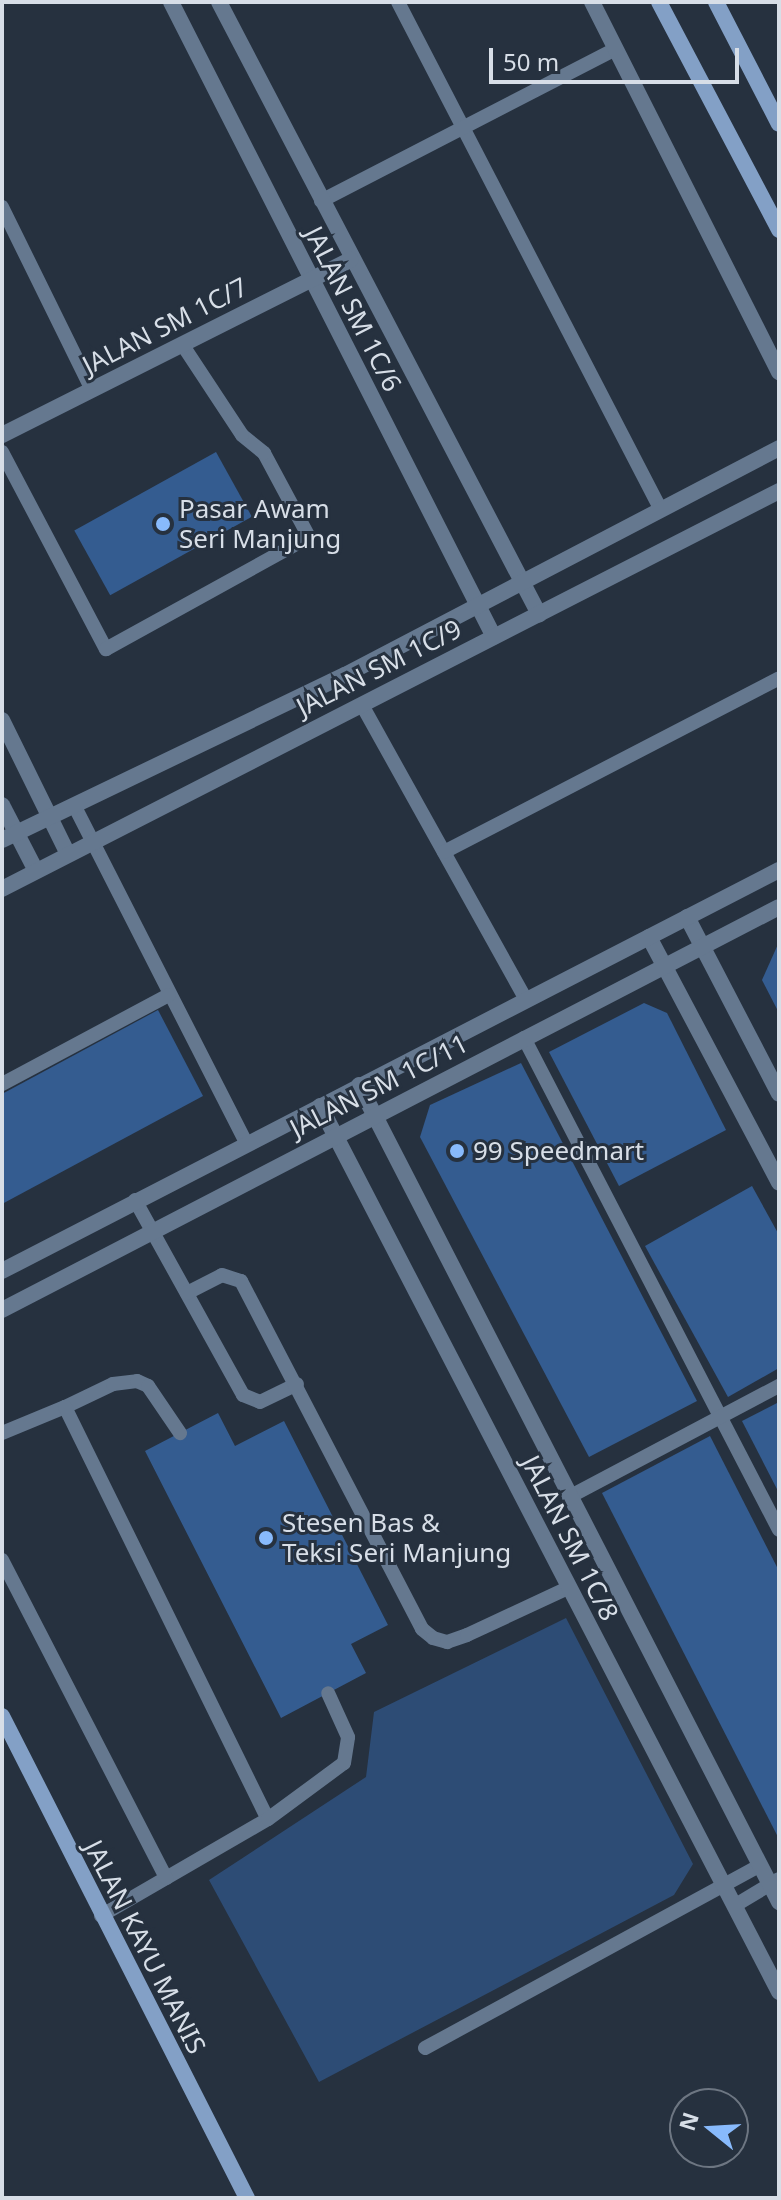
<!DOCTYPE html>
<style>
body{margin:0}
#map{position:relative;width:781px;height:2200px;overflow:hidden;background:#26313f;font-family:"Noto Sans",sans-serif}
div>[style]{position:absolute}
.green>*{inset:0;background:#2d4c75}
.building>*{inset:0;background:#345c90;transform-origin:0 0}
.lane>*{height:14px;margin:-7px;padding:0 7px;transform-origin:7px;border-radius:7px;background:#65788f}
.street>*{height:16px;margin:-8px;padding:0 8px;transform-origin:8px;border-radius:8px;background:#65788f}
.secondary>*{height:16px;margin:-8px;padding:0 8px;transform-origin:8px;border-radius:8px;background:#83a0c6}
.dots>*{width:22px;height:22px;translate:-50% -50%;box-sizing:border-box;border:4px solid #26313f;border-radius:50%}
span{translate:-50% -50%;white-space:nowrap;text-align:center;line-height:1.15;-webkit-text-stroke:6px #26313f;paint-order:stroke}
.street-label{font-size:26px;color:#d7dee7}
.poi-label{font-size:26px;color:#d7dee7}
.left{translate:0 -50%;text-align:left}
.frame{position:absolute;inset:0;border:4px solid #d7dee7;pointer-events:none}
.north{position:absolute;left:669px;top:2088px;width:80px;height:80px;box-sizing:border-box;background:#26313f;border:2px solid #6d7682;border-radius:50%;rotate:288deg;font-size:22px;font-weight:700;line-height:32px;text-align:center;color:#d7dee7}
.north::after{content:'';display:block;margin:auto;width:28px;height:36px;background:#88bafc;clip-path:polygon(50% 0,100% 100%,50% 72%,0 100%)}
.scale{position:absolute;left:489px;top:48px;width:250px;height:36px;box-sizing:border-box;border:4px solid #d7dee7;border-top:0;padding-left:10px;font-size:24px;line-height:28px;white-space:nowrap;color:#d7dee7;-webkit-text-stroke:6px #26313f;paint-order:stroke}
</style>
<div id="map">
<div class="green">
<div style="clip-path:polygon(566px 1618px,693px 1864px,674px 1895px,319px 2082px,209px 1880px,366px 1777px,374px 1712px)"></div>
</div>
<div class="building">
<div style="left:216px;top:452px;width:74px;height:162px;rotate:61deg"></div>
<div style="clip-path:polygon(779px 942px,779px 1013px,762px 980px)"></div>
<div style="clip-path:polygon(644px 1003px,667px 1013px,726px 1130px,619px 1186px,549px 1052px)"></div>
<div style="clip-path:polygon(158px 1010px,203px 1096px,2px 1204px,2px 1094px)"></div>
<div style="clip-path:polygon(521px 1063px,697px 1401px,589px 1457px,420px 1137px,430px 1105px)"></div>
<div style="clip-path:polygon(752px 1186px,779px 1235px,779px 1368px,728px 1397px,645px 1246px)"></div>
<div style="clip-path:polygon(779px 1402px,779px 1493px,742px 1421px)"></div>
<div style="clip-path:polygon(218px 1413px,235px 1446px,284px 1421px,388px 1625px,351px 1644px,366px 1673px,281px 1718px,145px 1451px)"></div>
<div style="clip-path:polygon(710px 1436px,779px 1571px,779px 1839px,602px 1493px)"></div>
</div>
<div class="lane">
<div style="left:398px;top:2px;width:570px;rotate:62.63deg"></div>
<div style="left:321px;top:201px;width:332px;rotate:-27.3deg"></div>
<div style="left:2px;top:207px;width:204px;rotate:63.8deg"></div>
<div style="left:2px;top:452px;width:223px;rotate:62.2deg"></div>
<div style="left:106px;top:649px;width:232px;rotate:-28.9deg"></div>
<div style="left:309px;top:537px;width:95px;rotate:-118.2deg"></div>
<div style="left:264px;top:453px;width:28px;rotate:-141deg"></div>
<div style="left:242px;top:435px;width:109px;rotate:-123.4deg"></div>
<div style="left:362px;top:705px;width:338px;rotate:60.9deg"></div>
<div style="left:74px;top:805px;width:379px;rotate:63deg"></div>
<div style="left:444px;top:852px;width:377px;rotate:-27.4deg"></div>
<div style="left:524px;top:1038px;width:554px;rotate:62.6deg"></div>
<div style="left:2px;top:1084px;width:189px;rotate:-28.1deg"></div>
<div style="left:135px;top:1200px;width:223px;rotate:61deg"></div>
<div style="left:243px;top:1395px;width:18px;rotate:22deg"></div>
<div style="left:260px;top:1402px;width:41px;rotate:-25.9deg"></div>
<div style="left:187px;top:1293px;width:39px;rotate:-27deg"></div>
<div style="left:222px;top:1275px;width:20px;rotate:18deg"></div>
<div style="left:241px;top:1281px;width:392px;rotate:62.5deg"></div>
<div style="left:422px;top:1629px;width:14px;rotate:39deg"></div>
<div style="left:433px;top:1638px;width:15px;rotate:16deg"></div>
<div style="left:447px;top:1642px;width:21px;rotate:-19deg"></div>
<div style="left:467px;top:1635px;width:111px;rotate:-25deg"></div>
<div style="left:65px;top:1407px;width:53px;rotate:-25.6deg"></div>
<div style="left:113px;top:1384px;width:24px;rotate:-7deg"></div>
<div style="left:137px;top:1381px;width:12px;rotate:24deg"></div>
<div style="left:148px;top:1386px;width:57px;rotate:55.8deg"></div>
<div style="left:2px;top:1433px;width:68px;rotate:-22.4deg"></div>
<div style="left:65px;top:1407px;width:459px;rotate:63.8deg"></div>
<div style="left:268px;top:1819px;width:193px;rotate:149.9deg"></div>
<div style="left:569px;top:1497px;width:238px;rotate:-27.9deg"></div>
<div style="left:2px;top:1560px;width:358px;rotate:62.7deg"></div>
<div style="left:268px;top:1819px;width:94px;rotate:-36.4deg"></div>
<div style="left:344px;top:1763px;width:26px;rotate:-81deg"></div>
<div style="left:348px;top:1737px;width:48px;rotate:-114.4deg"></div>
<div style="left:734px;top:1906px;width:52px;rotate:-31deg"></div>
<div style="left:425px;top:2048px;width:380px;rotate:-28.6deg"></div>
</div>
<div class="street">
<div style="left:171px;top:2px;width:712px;rotate:63.04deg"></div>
<div style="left:219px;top:2px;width:691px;rotate:62.4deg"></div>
<div style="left:592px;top:2px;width:415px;rotate:63.2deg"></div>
<div style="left:2px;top:435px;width:390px;rotate:-26.7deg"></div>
<div style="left:2px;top:720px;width:149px;rotate:63.8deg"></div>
<div style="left:2px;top:805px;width:74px;rotate:62.7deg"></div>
<div style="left:2px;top:840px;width:381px;rotate:-25.7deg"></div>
<div style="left:345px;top:675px;width:490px;rotate:-27.6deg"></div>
<div style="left:2px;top:889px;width:873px;rotate:-27.12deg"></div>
<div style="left:687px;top:917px;width:199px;rotate:62.5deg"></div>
<div style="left:649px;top:937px;width:278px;rotate:62.1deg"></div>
<div style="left:359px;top:1085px;width:919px;rotate:62.79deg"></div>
<div style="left:320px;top:1106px;width:998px;rotate:62.61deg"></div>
<div style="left:2px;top:1271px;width:874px;rotate:-27.3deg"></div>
<div style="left:2px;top:1310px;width:875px;rotate:-27.41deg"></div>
</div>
<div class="secondary">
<div style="left:659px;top:2px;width:258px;rotate:62.2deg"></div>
<div style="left:716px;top:2px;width:137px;rotate:62.7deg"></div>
<div style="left:2px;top:1716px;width:541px;rotate:63.06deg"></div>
</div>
<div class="dots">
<div style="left:163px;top:524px;background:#88bafc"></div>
<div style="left:457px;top:1151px;background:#88bafc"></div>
<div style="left:266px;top:1538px;background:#88bafc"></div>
</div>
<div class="street-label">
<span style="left:353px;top:309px;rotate:63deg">JALAN SM 1C/6</span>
<span style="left:165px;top:326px;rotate:-27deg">JALAN SM 1C/7</span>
<span style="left:379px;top:668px;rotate:-27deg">JALAN SM 1C/9</span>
<span style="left:379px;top:1086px;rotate:-27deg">JALAN SM 1C/11</span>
<span style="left:570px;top:1538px;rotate:63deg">JALAN SM 1C/8</span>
<span style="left:145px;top:1947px;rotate:63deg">JALAN KAYU MANIS</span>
</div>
<div class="poi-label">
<span class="left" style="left:179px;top:524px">Pasar Awam<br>Seri Manjung</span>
<span class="left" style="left:473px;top:1151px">99 Speedmart</span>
<span class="left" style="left:282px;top:1538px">Stesen Bas &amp;<br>Teksi Seri Manjung</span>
</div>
<div class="frame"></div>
<div class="north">N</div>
<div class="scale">50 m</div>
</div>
